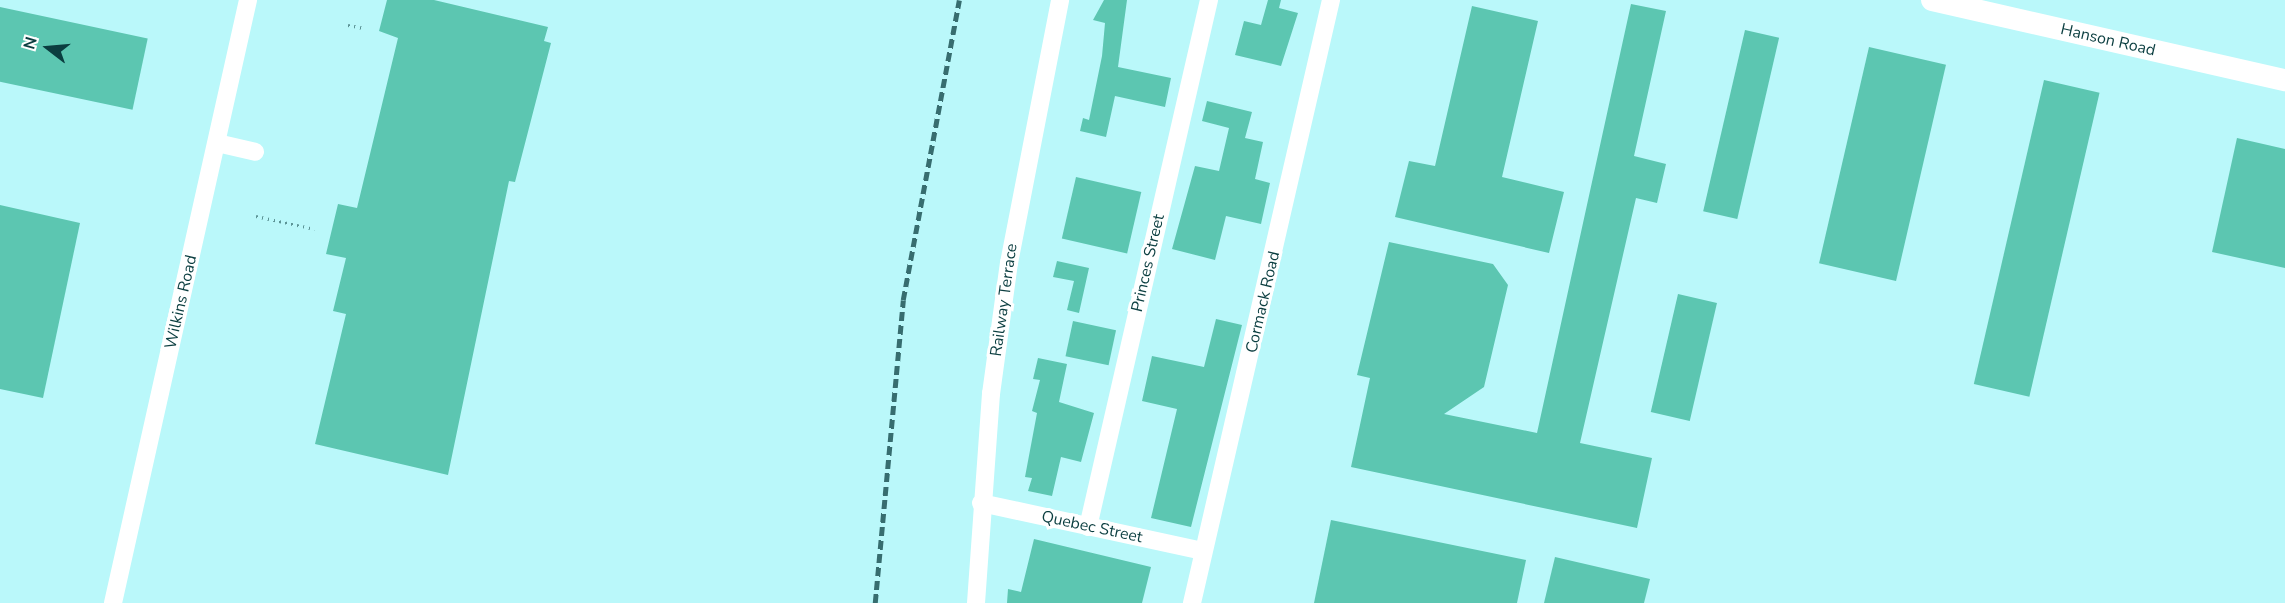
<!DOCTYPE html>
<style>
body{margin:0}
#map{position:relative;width:2285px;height:603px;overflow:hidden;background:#baf8fa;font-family:"Nunito Sans",sans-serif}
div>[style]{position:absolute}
.building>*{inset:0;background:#5cc6b1;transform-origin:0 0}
.path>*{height:3px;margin-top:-1.5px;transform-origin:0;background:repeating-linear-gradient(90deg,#5c9496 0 1.5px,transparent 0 6px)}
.minor>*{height:18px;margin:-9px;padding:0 9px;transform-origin:9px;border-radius:9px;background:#fff}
.major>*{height:22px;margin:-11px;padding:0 11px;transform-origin:11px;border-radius:11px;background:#fff}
.rail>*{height:4.5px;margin-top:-2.25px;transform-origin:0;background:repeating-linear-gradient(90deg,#376d6f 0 9px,transparent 0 13.5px)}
span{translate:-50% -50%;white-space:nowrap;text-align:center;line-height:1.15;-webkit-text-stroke:6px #fff;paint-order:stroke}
.street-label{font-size:16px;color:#0b3e40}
.north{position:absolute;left:18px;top:18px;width:60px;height:60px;-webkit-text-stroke:4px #fff;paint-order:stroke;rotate:286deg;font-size:16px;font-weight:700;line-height:24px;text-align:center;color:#0b3e40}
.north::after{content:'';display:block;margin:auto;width:21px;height:27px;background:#0b3e40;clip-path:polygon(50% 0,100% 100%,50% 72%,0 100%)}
</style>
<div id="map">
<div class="building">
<div style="clip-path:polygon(387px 0,434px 0,548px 27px,544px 41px,551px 43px,515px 182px,509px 181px,448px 475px,315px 444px,346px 314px,333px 311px,346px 258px,326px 254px,338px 204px,357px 208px,398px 38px,379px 31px)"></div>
<div style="clip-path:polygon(1104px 0,1127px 0,1118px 67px,1171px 78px,1165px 107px,1115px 96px,1106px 137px,1080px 131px,1083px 118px,1089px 120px,1102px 56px,1105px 23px,1093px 20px)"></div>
<div style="clip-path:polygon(1268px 0,1281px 0,1279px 8px,1298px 13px,1281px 66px,1235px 55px,1244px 21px,1261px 25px)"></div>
<div style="clip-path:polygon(1631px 4px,1666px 11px,1634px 156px,1666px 164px,1657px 203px,1636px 198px,1580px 443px,1652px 458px,1637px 528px,1351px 467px,1370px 378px,1357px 375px,1389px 242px,1493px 264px,1508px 285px,1484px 387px,1444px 414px,1537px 433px)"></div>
<div style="clip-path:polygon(1472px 6px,1538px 21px,1502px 177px,1564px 192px,1549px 253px,1395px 217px,1409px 161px,1435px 166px)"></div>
<div style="left:0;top:7px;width:151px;height:73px;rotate:12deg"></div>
<div style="left:1745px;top:30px;width:35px;height:186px;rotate:13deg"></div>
<div style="left:1869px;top:47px;width:79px;height:222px;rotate:13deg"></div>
<div style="left:2044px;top:80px;width:57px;height:312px;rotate:13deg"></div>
<div style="clip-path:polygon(1207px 101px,1252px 112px,1245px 138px,1263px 142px,1255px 179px,1270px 183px,1261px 224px,1226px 216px,1215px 260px,1172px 249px,1195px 166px,1219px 171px,1229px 128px,1202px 121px)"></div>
<div style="clip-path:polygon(2237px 138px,2285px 149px,2285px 268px,2212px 252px)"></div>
<div style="left:1076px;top:177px;width:67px;height:63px;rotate:13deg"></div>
<div style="clip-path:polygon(0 205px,80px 223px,43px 398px,0 389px)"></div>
<div style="clip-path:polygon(1057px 261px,1089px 268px,1079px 313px,1067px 310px,1074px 281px,1053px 277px)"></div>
<div style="left:1678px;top:294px;width:40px;height:121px;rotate:13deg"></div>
<div style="clip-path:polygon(1216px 319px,1242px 325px,1191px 527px,1151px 518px,1177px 409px,1142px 401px,1152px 356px,1204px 367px)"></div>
<div style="left:1073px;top:321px;width:44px;height:36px;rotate:12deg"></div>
<div style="clip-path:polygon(1038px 358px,1067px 364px,1059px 402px,1094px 413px,1081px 462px,1061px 457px,1052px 496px,1028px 491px,1032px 478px,1025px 477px,1037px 413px,1032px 411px,1040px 380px,1033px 379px)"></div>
<div style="clip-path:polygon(1331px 520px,1526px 560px,1517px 603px,1314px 603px)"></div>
<div style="clip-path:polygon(1034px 539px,1151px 567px,1142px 603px,1007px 603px,1008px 589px,1021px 592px)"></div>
<div style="clip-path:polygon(1555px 557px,1650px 579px,1644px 603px,1544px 603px)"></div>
</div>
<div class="path">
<div style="left:348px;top:25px;width:16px;rotate:11deg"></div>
<div style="left:256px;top:216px;width:60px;rotate:12.4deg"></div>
</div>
<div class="minor">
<div style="left:217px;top:143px;width:39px;rotate:13deg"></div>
<div style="left:981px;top:503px;width:227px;rotate:12.2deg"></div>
<div style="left:1088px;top:527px;width:541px;rotate:-77.07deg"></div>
<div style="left:113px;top:603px;width:618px;rotate:-77.38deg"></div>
<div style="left:976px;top:603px;width:210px;rotate:-85.9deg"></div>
<div style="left:991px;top:394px;width:132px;rotate:-82.2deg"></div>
<div style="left:1009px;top:263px;width:268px;rotate:-79deg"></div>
<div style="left:1192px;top:603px;width:619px;rotate:-77.02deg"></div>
</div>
<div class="major">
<div style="left:1932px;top:0;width:362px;rotate:12.8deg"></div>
</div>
<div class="rail">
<div style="left:875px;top:603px;width:304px;rotate:-84.7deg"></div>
<div style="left:903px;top:300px;width:305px;rotate:-79.4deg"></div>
</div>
<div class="street-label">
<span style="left:2108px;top:40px;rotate:13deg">Hanson Road</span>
<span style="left:1148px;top:263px;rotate:-77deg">Princes Street</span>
<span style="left:1004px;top:300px;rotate:-82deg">Railway Terrace</span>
<span style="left:181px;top:302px;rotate:-77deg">Wilkins Road</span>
<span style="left:1263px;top:302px;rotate:-77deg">Cormack Road</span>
<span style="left:1092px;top:527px;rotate:12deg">Quebec Street</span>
</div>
<div class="north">N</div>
</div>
